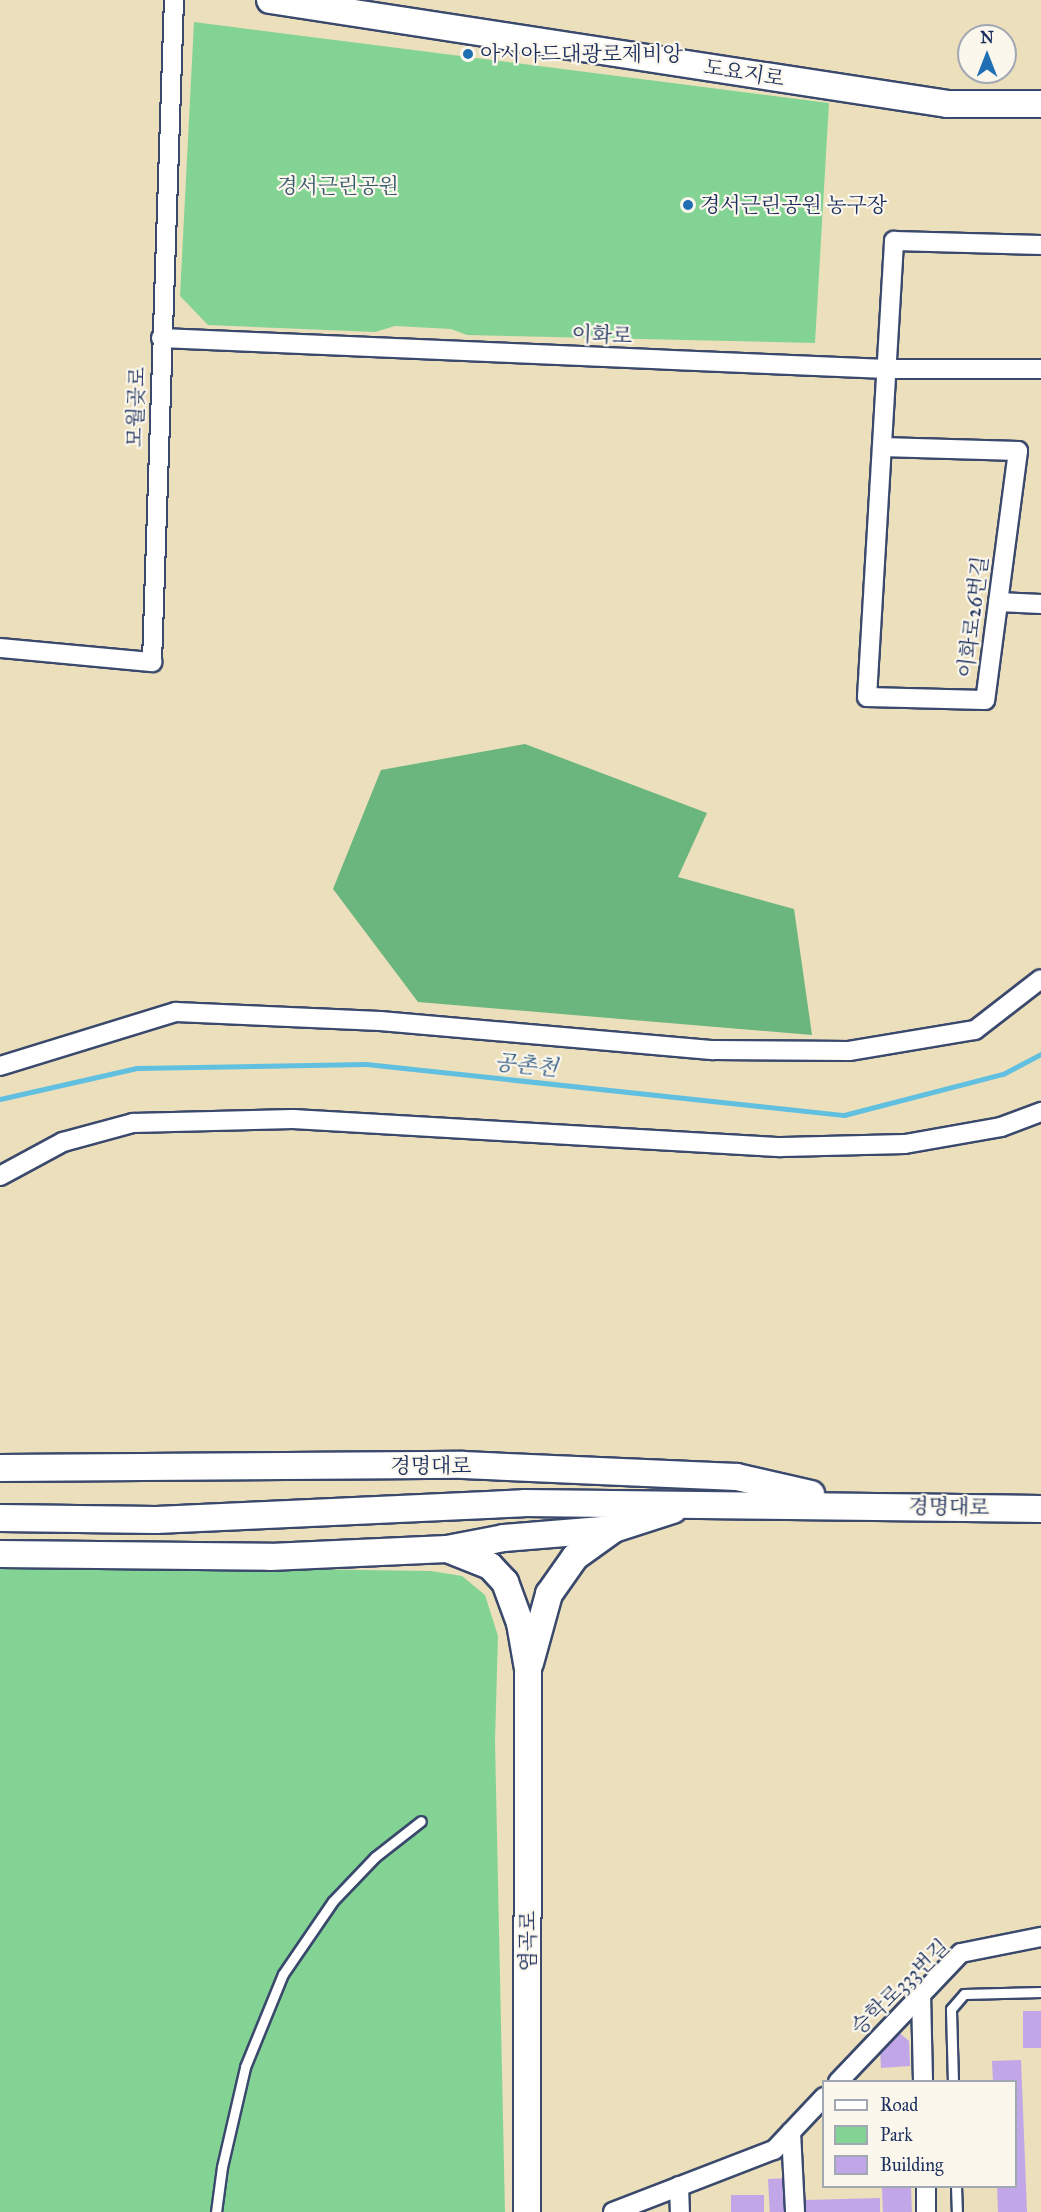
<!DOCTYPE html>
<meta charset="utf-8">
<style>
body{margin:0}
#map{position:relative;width:1041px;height:2212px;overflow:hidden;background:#ecdfbc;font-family:"IM FELL Great Primer","Noto Serif KR",serif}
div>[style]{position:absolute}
.green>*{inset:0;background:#83d494}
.forest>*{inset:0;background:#6ab67e}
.stream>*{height:5px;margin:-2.5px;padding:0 2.5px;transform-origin:2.5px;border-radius:2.5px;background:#61bfe0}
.building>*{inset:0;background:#c1a7e8;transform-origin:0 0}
.roads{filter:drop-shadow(2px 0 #3a496c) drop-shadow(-2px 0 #3a496c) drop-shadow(0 2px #3a496c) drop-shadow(0 -2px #3a496c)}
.lane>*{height:9px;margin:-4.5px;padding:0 4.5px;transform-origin:4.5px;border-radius:4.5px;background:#fff}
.street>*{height:18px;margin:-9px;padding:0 9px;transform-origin:9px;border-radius:9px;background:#fff}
.secondary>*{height:26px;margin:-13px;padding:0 13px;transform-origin:13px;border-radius:13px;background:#fff}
.dots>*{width:16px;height:16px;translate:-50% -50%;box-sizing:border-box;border:3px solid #fbf7ec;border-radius:50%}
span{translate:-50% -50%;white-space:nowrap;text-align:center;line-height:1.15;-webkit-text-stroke:4.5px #fbf7ec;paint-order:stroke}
.poi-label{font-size:21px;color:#1b2f5e}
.left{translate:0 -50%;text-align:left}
.street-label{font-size:21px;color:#1b2f5e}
.park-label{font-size:21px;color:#35586c}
.water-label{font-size:22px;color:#305a85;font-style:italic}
.legend{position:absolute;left:822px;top:2080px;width:195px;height:108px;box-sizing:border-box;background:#fbf7ec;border:2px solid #a1a7b3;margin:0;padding:8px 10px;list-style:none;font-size:18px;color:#1b2f5e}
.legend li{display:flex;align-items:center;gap:12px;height:30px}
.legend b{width:30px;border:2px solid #a1a7b3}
.north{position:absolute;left:957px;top:24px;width:60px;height:60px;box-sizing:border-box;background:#fbf7ec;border:2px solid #a1a7b3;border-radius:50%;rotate:0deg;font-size:16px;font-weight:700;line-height:24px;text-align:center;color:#1b2f5e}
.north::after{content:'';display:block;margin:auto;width:21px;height:27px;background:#1f6fb2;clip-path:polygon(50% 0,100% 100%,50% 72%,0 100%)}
</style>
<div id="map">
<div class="green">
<div style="clip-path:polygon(194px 22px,829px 103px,815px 343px,467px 335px,451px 329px,395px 326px,375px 332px,208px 325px,180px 296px)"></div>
<div style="clip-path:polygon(0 1565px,431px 1571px,462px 1576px,485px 1595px,498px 1636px,495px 1741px,505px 2212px,0 2212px)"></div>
</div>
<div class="forest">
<div style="clip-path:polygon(525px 744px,707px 813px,678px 877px,794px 909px,812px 1035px,418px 1002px,333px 889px,381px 770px)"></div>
</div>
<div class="stream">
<div style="left:0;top:1099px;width:139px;rotate:-12.8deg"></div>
<div style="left:136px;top:1068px;width:230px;rotate:-1deg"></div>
<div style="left:366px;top:1064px;width:481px;rotate:6.1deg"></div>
<div style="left:844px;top:1115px;width:164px;rotate:-14.5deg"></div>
<div style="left:1003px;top:1074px;width:43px;rotate:-27.8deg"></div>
</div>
<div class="building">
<div style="left:1041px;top:2011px;width:37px;height:18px;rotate:90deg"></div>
<div style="clip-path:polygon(896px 2030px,909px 2041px,910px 2066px,881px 2068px,880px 2048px)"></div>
<div style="clip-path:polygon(1021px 2060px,1027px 2212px,998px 2212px,997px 2186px,1016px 2186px,1016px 2082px,993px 2082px,992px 2061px)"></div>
<div style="left:789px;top:2178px;width:34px;height:21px;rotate:87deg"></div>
<div style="left:911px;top:2187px;width:25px;height:29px;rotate:88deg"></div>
<div style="left:731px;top:2195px;width:33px;height:17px"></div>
<div style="clip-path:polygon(880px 2198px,880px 2212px,805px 2212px,805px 2200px)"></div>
</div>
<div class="roads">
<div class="lane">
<div style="left:953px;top:2082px;width:73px;rotate:-91.6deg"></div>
<div style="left:951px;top:2009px;width:20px;rotate:-49deg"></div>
<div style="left:964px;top:1994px;width:77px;rotate:-1.5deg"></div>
<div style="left:956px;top:2186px;width:26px;rotate:88deg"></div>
<div style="left:216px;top:2212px;width:45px;rotate:-82.4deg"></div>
<div style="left:222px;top:2167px;width:103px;rotate:-77deg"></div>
<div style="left:245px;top:2067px;width:100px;rotate:-67.8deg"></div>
<div style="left:283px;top:1974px;width:88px;rotate:-55.6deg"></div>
<div style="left:333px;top:1901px;width:61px;rotate:-46.3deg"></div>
<div style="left:375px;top:1857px;width:58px;rotate:-38deg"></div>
</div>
<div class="street">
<div style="left:161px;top:338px;width:726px;rotate:2.45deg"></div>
<div style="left:886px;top:369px;width:155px"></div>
<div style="left:882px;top:447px;width:136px;rotate:1.7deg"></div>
<div style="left:1018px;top:451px;width:251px;rotate:97.5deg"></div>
<div style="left:985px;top:700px;width:118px;rotate:-178.5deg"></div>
<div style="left:867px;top:697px;width:457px;rotate:-86.6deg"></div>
<div style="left:894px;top:241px;width:147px;rotate:1.6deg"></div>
<div style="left:998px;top:602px;width:43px;rotate:2.7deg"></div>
<div style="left:0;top:648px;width:153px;rotate:5.3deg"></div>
<div style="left:152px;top:662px;width:662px;rotate:-88.1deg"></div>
<div style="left:0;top:1066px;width:184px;rotate:-17.1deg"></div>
<div style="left:176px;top:1012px;width:204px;rotate:2.5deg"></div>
<div style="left:380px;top:1021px;width:335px;rotate:5deg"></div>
<div style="left:714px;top:1050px;width:135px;rotate:0.4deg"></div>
<div style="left:849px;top:1051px;width:128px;rotate:-9.5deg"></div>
<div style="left:975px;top:1030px;width:83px;rotate:-37.7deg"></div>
<div style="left:0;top:1176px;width:72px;rotate:-28.4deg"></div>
<div style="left:63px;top:1142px;width:73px;rotate:-15.2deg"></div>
<div style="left:133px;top:1123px;width:160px;rotate:-1.4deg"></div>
<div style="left:293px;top:1119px;width:489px;rotate:3.3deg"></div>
<div style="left:781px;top:1147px;width:124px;rotate:-1.4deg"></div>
<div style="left:905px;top:1144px;width:97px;rotate:-10deg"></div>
<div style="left:1001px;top:1127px;width:43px;rotate:-20.6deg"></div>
<div style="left:921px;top:1993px;width:89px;rotate:88.7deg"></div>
<div style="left:838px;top:2082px;width:178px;rotate:-46.4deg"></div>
<div style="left:961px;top:1953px;width:82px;rotate:-11.3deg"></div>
<div style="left:791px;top:2132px;width:80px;rotate:87.1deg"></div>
<div style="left:679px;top:2186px;width:26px;rotate:88deg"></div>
<div style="left:926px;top:2186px;width:26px;rotate:90deg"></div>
<div style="left:613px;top:2212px;width:173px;rotate:-21.1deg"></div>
<div style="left:774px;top:2150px;width:73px;rotate:-46.7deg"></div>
</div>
<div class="secondary">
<div style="left:270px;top:0;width:685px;rotate:8.73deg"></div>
<div style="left:947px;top:104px;width:94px"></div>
<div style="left:0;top:1468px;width:463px;rotate:-0.4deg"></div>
<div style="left:463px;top:1465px;width:274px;rotate:2.5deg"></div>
<div style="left:737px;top:1477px;width:76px;rotate:12.9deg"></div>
<div style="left:0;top:1518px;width:156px;rotate:0.7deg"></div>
<div style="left:156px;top:1520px;width:368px;rotate:-2.6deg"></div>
<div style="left:524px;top:1503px;width:517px;rotate:0.66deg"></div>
<div style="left:447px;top:1549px;width:46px;rotate:21.6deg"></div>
<div style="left:490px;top:1566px;width:22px;rotate:47deg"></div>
<div style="left:505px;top:1582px;width:44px;rotate:69.9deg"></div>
<div style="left:520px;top:1623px;width:47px;rotate:80.1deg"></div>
<div style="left:528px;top:1669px;width:543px;rotate:90.11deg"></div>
<div style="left:0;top:1554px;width:270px;rotate:0.6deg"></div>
<div style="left:270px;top:1557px;width:177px;rotate:-2.6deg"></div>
<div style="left:447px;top:1549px;width:58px;rotate:-10.9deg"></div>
<div style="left:504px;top:1538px;width:110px;rotate:-4.7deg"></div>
<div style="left:614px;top:1529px;width:62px;rotate:-17.9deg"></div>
<div style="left:530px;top:1663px;width:72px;rotate:-74.6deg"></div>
<div style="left:549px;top:1594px;width:45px;rotate:-54.9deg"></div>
<div style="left:575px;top:1557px;width:48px;rotate:-35.7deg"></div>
</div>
</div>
<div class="dots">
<div style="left:468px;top:54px;background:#1f6fb2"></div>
<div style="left:688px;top:205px;background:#1f6fb2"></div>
</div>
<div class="poi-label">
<span class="left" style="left:480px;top:54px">아시아드대광로제비앙</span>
<span class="left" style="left:700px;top:205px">경서근린공원 농구장</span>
</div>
<div class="street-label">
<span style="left:744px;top:73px;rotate:9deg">도요지로</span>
<span style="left:602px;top:335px;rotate:2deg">이화로</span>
<span style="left:136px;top:407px;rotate:-88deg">모월곶로</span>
<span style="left:973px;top:617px;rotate:-83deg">이화로26번길</span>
<span style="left:431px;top:1466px">경명대로</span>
<span style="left:949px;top:1507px;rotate:1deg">경명대로</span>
<span style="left:528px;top:1941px;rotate:-90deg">염곡로</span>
<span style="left:900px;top:1987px;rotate:-44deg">승학로333번길</span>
</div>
<div class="park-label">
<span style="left:338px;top:186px">경서근린공원</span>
</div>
<div class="water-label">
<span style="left:526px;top:1065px;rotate:6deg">공촌천</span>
</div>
<ul class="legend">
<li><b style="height:8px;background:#fff"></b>Road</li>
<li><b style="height:16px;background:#83d494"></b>Park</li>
<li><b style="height:16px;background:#c1a7e8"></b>Building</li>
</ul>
<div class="north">N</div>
</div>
